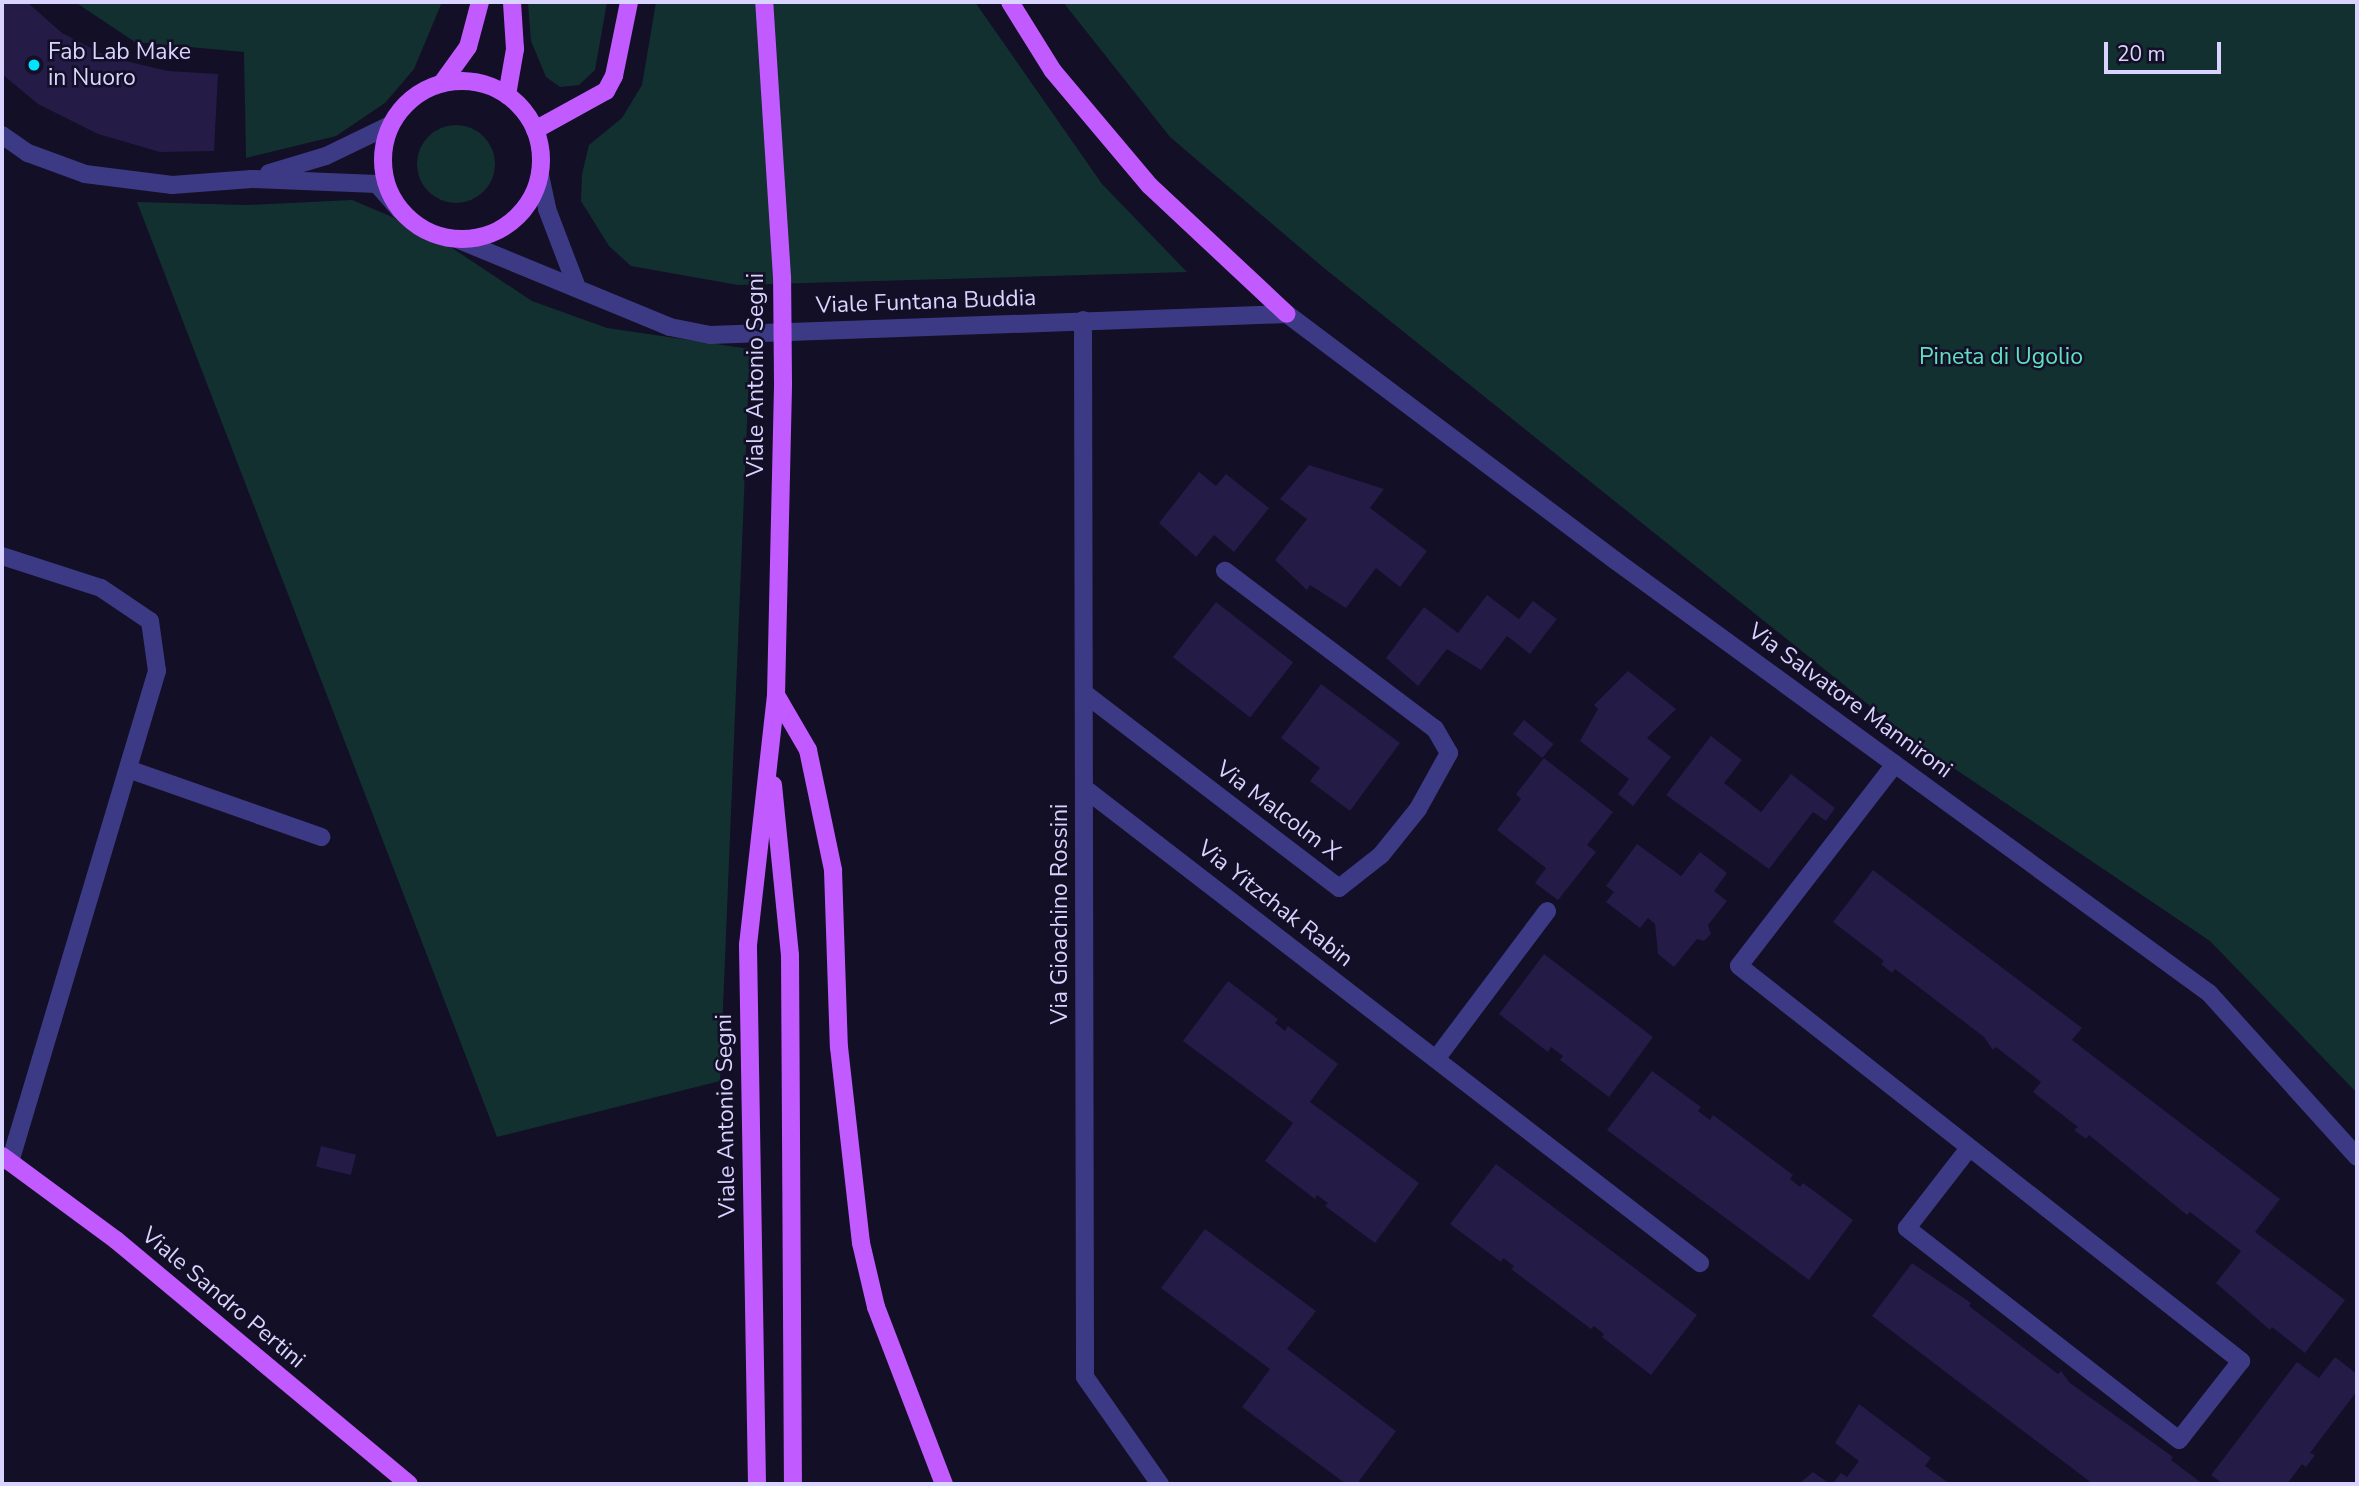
<!DOCTYPE html>
<style>
body{margin:0}
#map{position:relative;width:2359px;height:1486px;overflow:hidden;background:#130f26;font-family:"Nunito Sans",sans-serif}
div>[style]{position:absolute}
.green>*{inset:0;background:#12302f}
.round{border-radius:50%}
.building>*{inset:0;background:#241b47;transform-origin:0 0}
.minor>*{height:18px;margin:-9px;padding:0 9px;transform-origin:9px;border-radius:9px;background:#3d3a85}
.major>*{height:18px;margin:-9px;padding:0 9px;transform-origin:9px;border-radius:9px;background:#c25bff}
.major>.ring{margin:-9px;padding:0;box-sizing:content-box;background:none;border:18px solid #c25bff;border-radius:50%}
.dots>*{width:19px;height:19px;translate:-50% -50%;box-sizing:border-box;border:4px solid #130f26;border-radius:50%}
span{translate:-50% -50%;white-space:nowrap;text-align:center;line-height:1.15;-webkit-text-stroke:5px #130f26;paint-order:stroke}
.poi-label{font-size:23px;color:#d9d4ff}
.left{translate:0 -50%;text-align:left}
.street-label{font-size:23px;color:#d9d4ff}
.park-label{font-size:23px;color:#5fe0c0}
.frame{position:absolute;inset:0;border:4px solid #d9d4ff;pointer-events:none}
.scale{position:absolute;left:2104px;top:42px;width:117px;height:32px;box-sizing:border-box;border:4px solid #d9d4ff;border-top:0;padding-left:9px;font-size:21px;line-height:24px;white-space:nowrap;color:#d9d4ff;-webkit-text-stroke:5px #130f26;paint-order:stroke}
</style>
<div id="map">
<div class="green">
<div style="clip-path:polygon(75px 2px,442px 2px,414px 69px,385px 103px,336px 136px,246px 158px,244px 52px,135px 42px)"></div>
<div style="clip-path:polygon(528px 2px,607px 2px,595px 70px,579px 85px,560px 87px,546px 77px,531px 41px)"></div>
<div style="clip-path:polygon(656px 2px,975px 2px,1102px 184px,1187px 272px,738px 285px,631px 266px,609px 246px,581px 201px,582px 174px,589px 145px,622px 118px,642px 85px)"></div>
<div style="clip-path:polygon(1063px 2px,2357px 2px,2357px 1093px,2210px 941px,1915px 742px,1324px 268px,1170px 137px)"></div>
<div class="round" style="left:417px;top:125px;width:78px;height:78px"></div>
<div style="clip-path:polygon(352px 200px,428px 232px,532px 301px,607px 328px,750px 349px,720px 1081px,497px 1137px,137px 202px,247px 205px)"></div>
</div>
<div class="building">
<div style="clip-path:polygon(2px 2px,27px 2px,62px 33px,108px 57px,168px 71px,218px 74px,214px 151px,160px 152px,98px 134px,38px 104px,2px 74px)"></div>
<div style="clip-path:polygon(1309px 465px,1384px 489px,1370px 508px,1427px 551px,1400px 587px,1376px 568px,1346px 608px,1310px 585px,1307px 590px,1275px 560px,1307px 519px,1280px 499px)"></div>
<div style="clip-path:polygon(1199px 472px,1216px 486px,1226px 474px,1269px 508px,1234px 552px,1214px 535px,1196px 557px,1159px 523px)"></div>
<div style="clip-path:polygon(1487px 595px,1519px 619px,1533px 601px,1557px 619px,1530px 654px,1507px 636px,1481px 670px,1447px 649px,1418px 686px,1386px 658px,1424px 607px,1458px 633px)"></div>
<div style="left:1216px;top:602px;width:98px;height:70px;rotate:38deg"></div>
<div style="clip-path:polygon(1628px 671px,1676px 709px,1647px 738px,1671px 757px,1633px 806px,1618px 794px,1629px 779px,1580px 741px,1598px 709px,1594px 705px)"></div>
<div style="clip-path:polygon(1321px 684px,1400px 743px,1350px 811px,1310px 781px,1320px 768px,1281px 738px)"></div>
<div style="left:1524px;top:720px;width:38px;height:18px;rotate:39deg"></div>
<div style="clip-path:polygon(1711px 736px,1742px 760px,1724px 783px,1761px 812px,1791px 774px,1835px 808px,1826px 821px,1813px 812px,1769px 869px,1666px 795px)"></div>
<div style="clip-path:polygon(1544px 758px,1613px 812px,1587px 845px,1596px 852px,1558px 900px,1535px 883px,1546px 868px,1497px 830px,1521px 799px,1516px 794px)"></div>
<div style="clip-path:polygon(1637px 844px,1681px 876px,1700px 852px,1727px 873px,1714px 891px,1727px 901px,1708px 925px,1711px 934px,1704px 941px,1697px 939px,1674px 967px,1658px 954px,1655px 924px,1648px 918px,1640px 928px,1606px 902px,1614px 892px,1606px 886px)"></div>
<div style="clip-path:polygon(1873px 870px,2082px 1028px,2072px 1040px,2280px 1199px,2255px 1232px,2345px 1300px,2305px 1353px,2272px 1327px,2270px 1330px,2216px 1283px,2241px 1251px,2190px 1212px,2187px 1215px,2089px 1135px,2086px 1139px,2074px 1130px,2078px 1127px,2033px 1092px,2041px 1082px,1996px 1047px,1993px 1050px,1984px 1037px,1895px 969px,1892px 973px,1881px 964px,1884px 961px,1833px 922px)"></div>
<div style="clip-path:polygon(1544px 954px,1653px 1037px,1609px 1097px,1560px 1060px,1563px 1056px,1551px 1047px,1548px 1052px,1499px 1014px)"></div>
<div style="clip-path:polygon(1228px 981px,1278px 1019px,1275px 1023px,1285px 1031px,1288px 1026px,1338px 1064px,1310px 1102px,1419px 1183px,1375px 1243px,1325px 1206px,1328px 1203px,1317px 1195px,1315px 1199px,1265px 1161px,1293px 1123px,1183px 1041px)"></div>
<div style="clip-path:polygon(1652px 1071px,1701px 1107px,1698px 1111px,1710px 1120px,1713px 1115px,1793px 1175px,1790px 1179px,1800px 1187px,1803px 1183px,1853px 1220px,1809px 1280px,1607px 1130px)"></div>
<div style="left:321px;top:1146px;width:36px;height:21px;rotate:14deg"></div>
<div style="clip-path:polygon(1496px 1164px,1697px 1315px,1651px 1375px,1602px 1337px,1604px 1334px,1594px 1326px,1591px 1329px,1511px 1269px,1514px 1266px,1503px 1258px,1501px 1262px,1450px 1224px)"></div>
<div style="clip-path:polygon(1205px 1229px,1316px 1311px,1287px 1349px,1396px 1431px,1357px 1484px,1346px 1484px,1242px 1407px,1270px 1369px,1161px 1288px)"></div>
<div style="clip-path:polygon(1912px 1263px,1971px 1303px,1969px 1306px,2058px 1374px,2061px 1371px,2070px 1383px,2173px 1457px,2171px 1460px,2203px 1484px,2093px 1484px,1872px 1316px)"></div>
<div style="clip-path:polygon(2335px 1357px,2357px 1374px,2357px 1391px,2310px 1453px,2315px 1455px,2306px 1467px,2302px 1464px,2287px 1484px,2223px 1484px,2211px 1475px,2297px 1362px,2319px 1378px)"></div>
<div style="clip-path:polygon(1859px 1404px,1931px 1458px,1925px 1466px,1950px 1484px,1832px 1484px,1841px 1473px,1847px 1477px,1859px 1461px,1835px 1443px)"></div>
<div style="clip-path:polygon(1813px 1472px,1830px 1484px,1799px 1484px)"></div>
</div>
<div class="minor">
<div style="left:2px;top:135px;width:32px;rotate:35deg"></div>
<div style="left:28px;top:153px;width:61px;rotate:20.2deg"></div>
<div style="left:85px;top:174px;width:88px;rotate:7.2deg"></div>
<div style="left:172px;top:185px;width:80px;rotate:-4.3deg"></div>
<div style="left:252px;top:179px;width:125px;rotate:2.3deg"></div>
<div style="left:377px;top:184px;width:35px;rotate:49deg"></div>
<div style="left:269px;top:173px;width:59px;rotate:-16.6deg"></div>
<div style="left:326px;top:156px;width:71px;rotate:-25.8deg"></div>
<div style="left:540px;top:175px;width:35px;rotate:78deg"></div>
<div style="left:547px;top:209px;width:81px;rotate:69.1deg"></div>
<div style="left:459px;top:240px;width:228px;rotate:22.4deg"></div>
<div style="left:670px;top:327px;width:41px;rotate:11.3deg"></div>
<div style="left:710px;top:335px;width:577px;rotate:-2.08deg"></div>
<div style="left:1287px;top:314px;width:411px;rotate:36.9deg"></div>
<div style="left:1616px;top:561px;width:734px;rotate:36.07deg"></div>
<div style="left:2209px;top:993px;width:221px;rotate:47.9deg"></div>
<div style="left:1083px;top:320px;width:1057px;rotate:89.89deg"></div>
<div style="left:1085px;top:1377px;width:131px;rotate:55deg"></div>
<div style="left:2px;top:556px;width:104px;rotate:17.9deg"></div>
<div style="left:101px;top:588px;width:59px;rotate:34deg"></div>
<div style="left:150px;top:621px;width:50px;rotate:82deg"></div>
<div style="left:157px;top:671px;width:513px;rotate:106.67deg"></div>
<div style="left:1084px;top:693px;width:321px;rotate:37.4deg"></div>
<div style="left:1339px;top:888px;width:53px;rotate:-38.2deg"></div>
<div style="left:1381px;top:855px;width:59px;rotate:-51.2deg"></div>
<div style="left:1418px;top:809px;width:64px;rotate:-61deg"></div>
<div style="left:1449px;top:753px;width:28px;rotate:-120deg"></div>
<div style="left:1435px;top:729px;width:263px;rotate:-143deg"></div>
<div style="left:1895px;top:764px;width:255px;rotate:127.7deg"></div>
<div style="left:1739px;top:966px;width:639px;rotate:38.2deg"></div>
<div style="left:2241px;top:1361px;width:100px;rotate:128.1deg"></div>
<div style="left:2179px;top:1440px;width:345px;rotate:-142.1deg"></div>
<div style="left:1907px;top:1228px;width:101px;rotate:-52.2deg"></div>
<div style="left:128px;top:769px;width:205px;rotate:19.4deg"></div>
<div style="left:1084px;top:788px;width:778px;rotate:37.64deg"></div>
<div style="left:1436px;top:1059px;width:185px;rotate:-53.1deg"></div>
</div>
<div class="major">
<div style="left:1010px;top:2px;width:81px;rotate:58.1deg"></div>
<div style="left:1053px;top:71px;width:150px;rotate:49.9deg"></div>
<div style="left:1150px;top:186px;width:187px;rotate:43.1deg"></div>
<div class="ring" style="left:383px;top:81px;width:140px;height:140px"></div>
<div style="left:442px;top:83px;width:44px;rotate:-54.2deg"></div>
<div style="left:468px;top:47px;width:47px;rotate:-75.1deg"></div>
<div style="left:507px;top:95px;width:47px;rotate:-80.1deg"></div>
<div style="left:515px;top:49px;width:47px;rotate:-93.7deg"></div>
<div style="left:535px;top:130px;width:81px;rotate:-28.8deg"></div>
<div style="left:606px;top:91px;width:17px;rotate:-62deg"></div>
<div style="left:614px;top:76px;width:76px;rotate:-78.5deg"></div>
<div style="left:776px;top:695px;width:64px;rotate:59.8deg"></div>
<div style="left:808px;top:750px;width:123px;rotate:78.2deg"></div>
<div style="left:833px;top:870px;width:177px;rotate:88.1deg"></div>
<div style="left:839px;top:1047px;width:197px;rotate:83.6deg"></div>
<div style="left:861px;top:1243px;width:66px;rotate:76.8deg"></div>
<div style="left:876px;top:1307px;width:190px;rotate:69deg"></div>
<div style="left:773px;top:785px;width:171px;rotate:84.3deg"></div>
<div style="left:790px;top:955px;width:529px;rotate:89.68deg"></div>
<div style="left:2px;top:1156px;width:142px;rotate:36.4deg"></div>
<div style="left:116px;top:1240px;width:381px;rotate:39.8deg"></div>
<div style="left:757px;top:1484px;width:539px;rotate:-90.96deg"></div>
<div style="left:748px;top:945px;width:252px;rotate:-83.6deg"></div>
<div style="left:776px;top:695px;width:312px;rotate:-88.7deg"></div>
<div style="left:783px;top:383px;width:106px;rotate:-90.5deg"></div>
<div style="left:782px;top:277px;width:276px;rotate:-93.7deg"></div>
</div>
<div class="dots">
<div style="left:34px;top:65px;background:#00e5ff"></div>
</div>
<div class="poi-label">
<span class="left" style="left:48px;top:65px">Fab Lab Make<br>in Nuoro</span>
</div>
<div class="street-label">
<span style="left:926px;top:302px;rotate:-2deg">Viale Funtana Buddia</span>
<span style="left:756px;top:375px;rotate:-90deg">Viale Antonio Segni</span>
<span style="left:1850px;top:701px;rotate:36deg">Via Salvatore Mannironi</span>
<span style="left:1278px;top:811px;rotate:37deg">Via Malcolm X</span>
<span style="left:1275px;top:904px;rotate:38deg">Via Yitzchak Rabin</span>
<span style="left:1060px;top:914px;rotate:-90deg">Via Gioachino Rossini</span>
<span style="left:726px;top:1116px;rotate:-91deg">Viale Antonio Segni</span>
<span style="left:223px;top:1298px;rotate:40deg">Viale Sandro Pertini</span>
</div>
<div class="park-label">
<span style="left:2001px;top:357px">Pineta di Ugolio</span>
</div>
<div class="frame"></div>
<div class="scale">20 m</div>
</div>
